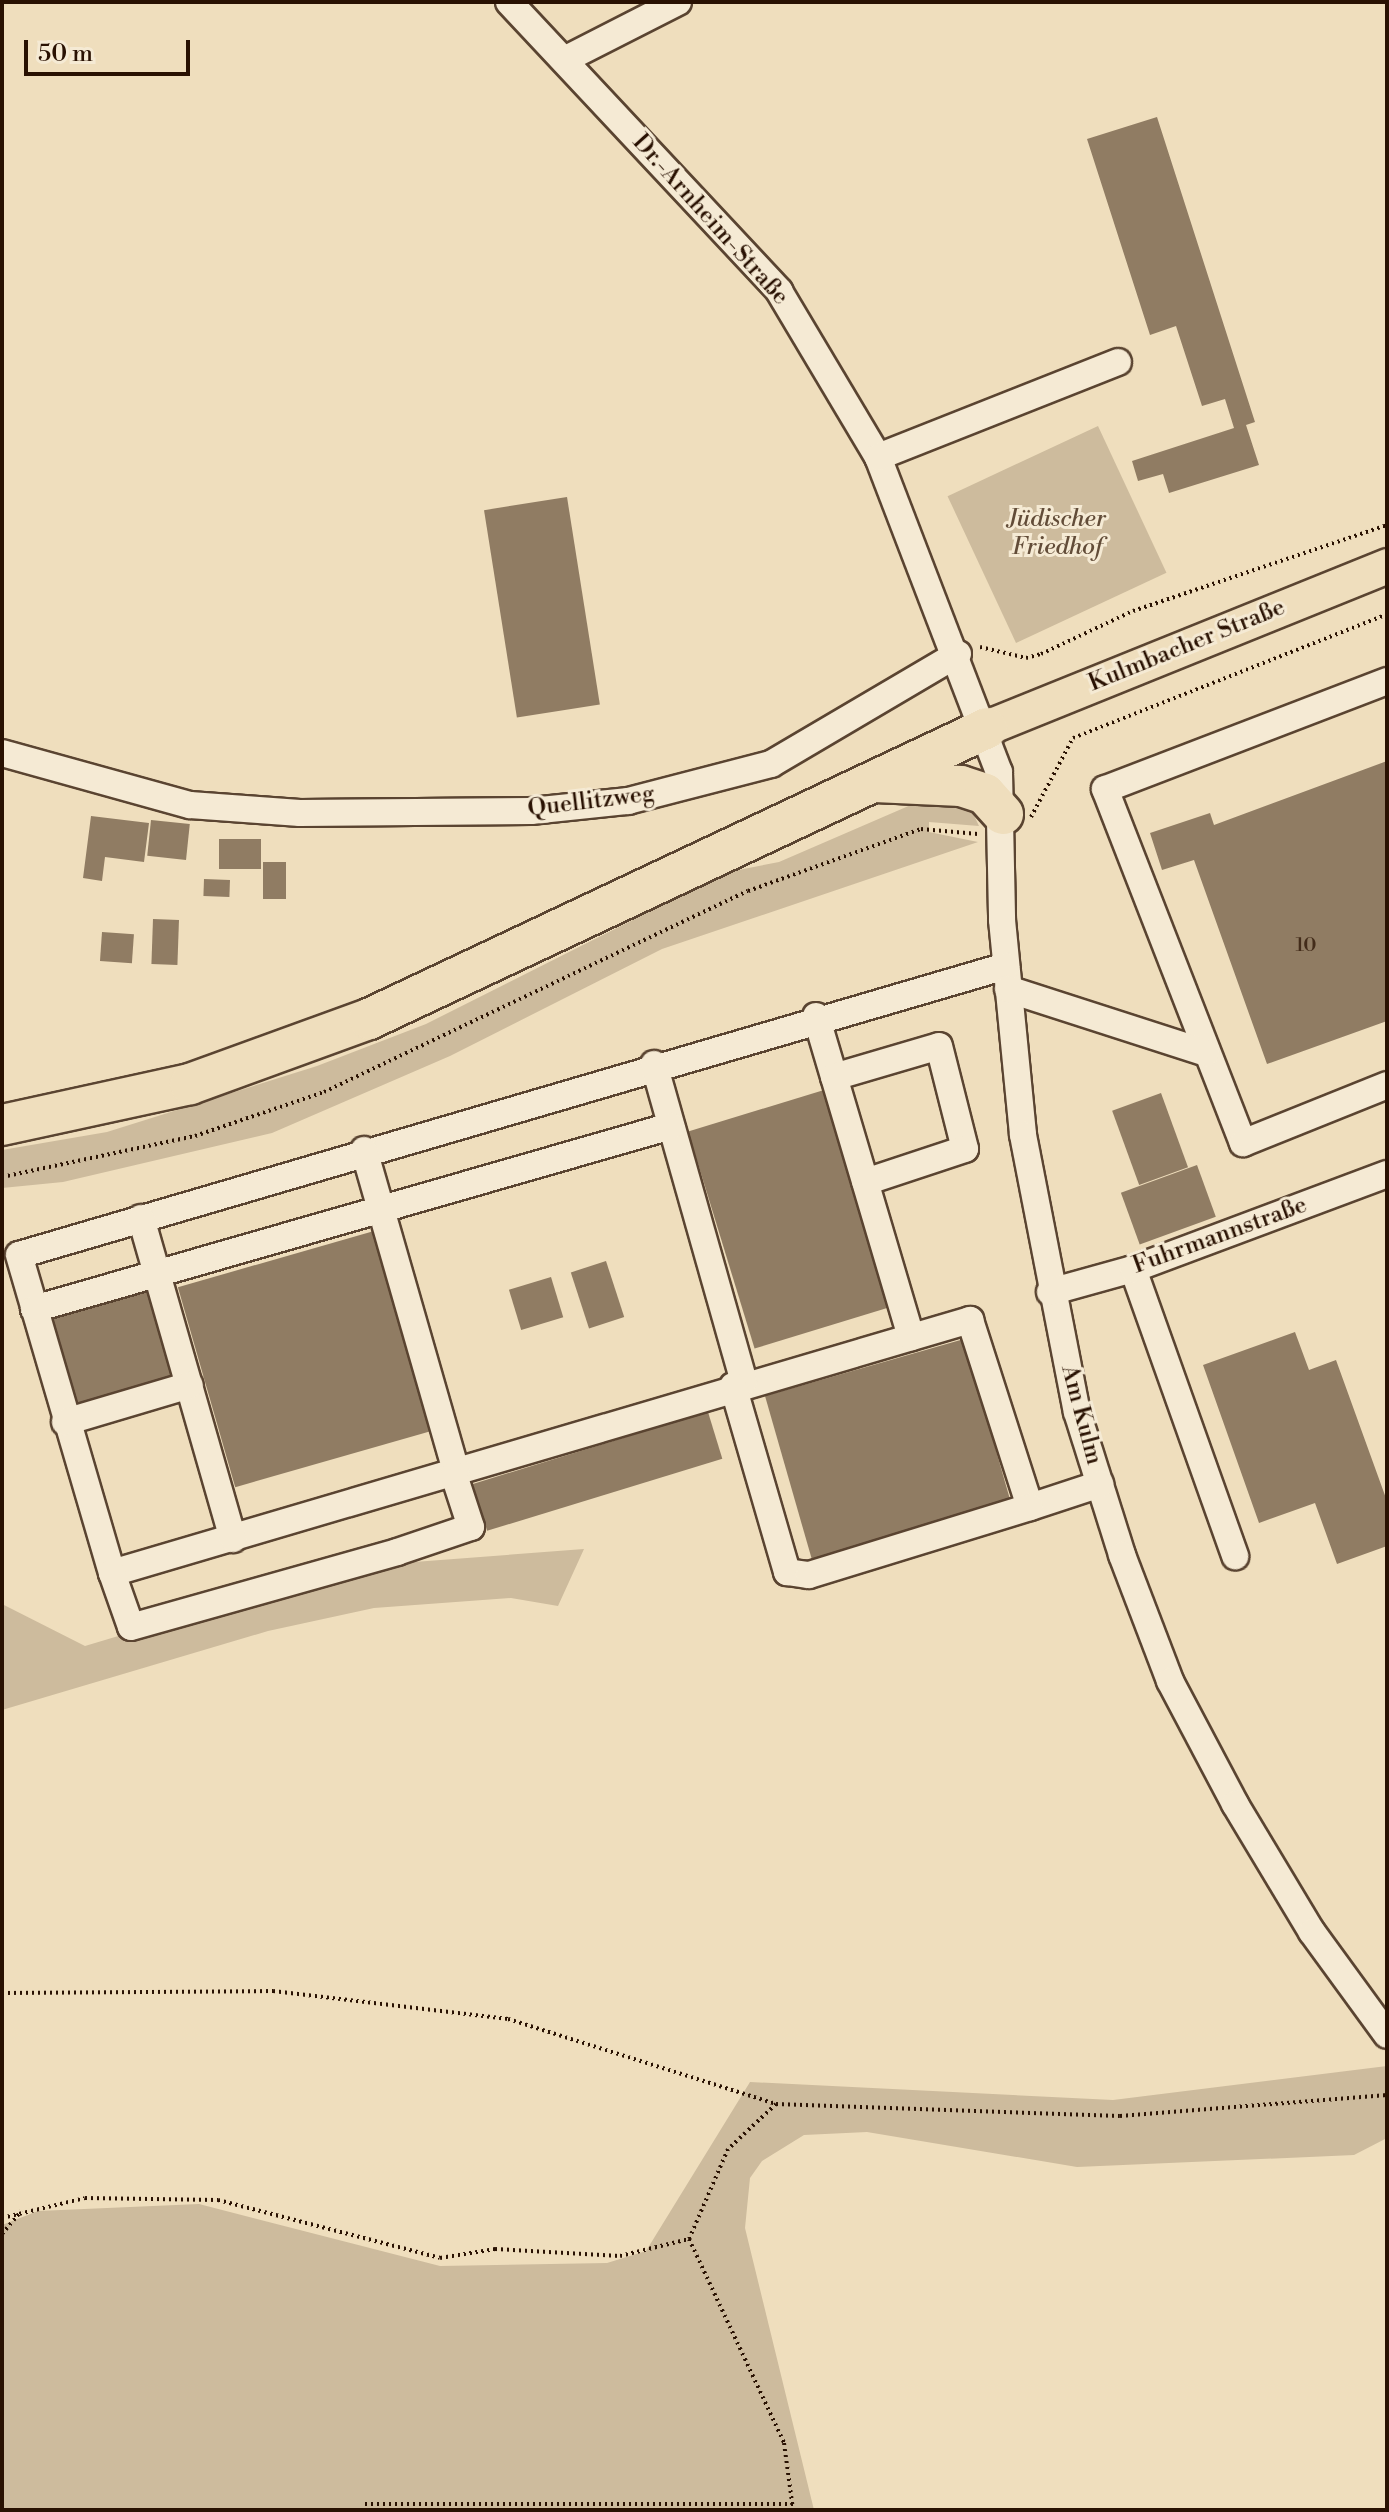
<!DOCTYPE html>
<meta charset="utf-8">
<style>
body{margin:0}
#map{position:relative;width:1389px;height:2512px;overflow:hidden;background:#efdebd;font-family:"Libre Bodoni",serif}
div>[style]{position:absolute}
.green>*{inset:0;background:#cdbb9d;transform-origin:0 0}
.building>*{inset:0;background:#907c63;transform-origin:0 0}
.path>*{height:4px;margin-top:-2px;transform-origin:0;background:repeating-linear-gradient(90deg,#291102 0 2px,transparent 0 6px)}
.roads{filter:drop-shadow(2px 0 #5a4431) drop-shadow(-2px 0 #5a4431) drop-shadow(0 2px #5a4431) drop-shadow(0 -2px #5a4431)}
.minor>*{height:26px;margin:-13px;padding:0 13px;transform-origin:13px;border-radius:13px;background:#f5ead4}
.major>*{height:34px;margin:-17px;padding:0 17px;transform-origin:17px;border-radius:17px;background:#efdebd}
.highway>*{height:40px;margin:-20px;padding:0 20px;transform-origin:20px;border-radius:20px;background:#efdebd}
span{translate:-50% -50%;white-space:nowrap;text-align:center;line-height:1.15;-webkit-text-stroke:6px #f5ead4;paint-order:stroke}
.number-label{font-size:20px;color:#432c1a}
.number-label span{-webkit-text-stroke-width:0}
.street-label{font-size:24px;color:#291102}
.park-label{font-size:24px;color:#624c38;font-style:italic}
.frame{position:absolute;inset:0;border:4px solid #291102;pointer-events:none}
.scale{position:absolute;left:24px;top:40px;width:166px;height:36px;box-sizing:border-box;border:4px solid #291102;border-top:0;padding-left:10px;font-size:24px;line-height:28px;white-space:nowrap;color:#291102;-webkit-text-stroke:6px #f5ead4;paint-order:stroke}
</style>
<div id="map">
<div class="green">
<div style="left:1098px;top:426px;width:162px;height:166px;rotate:65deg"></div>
<div style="clip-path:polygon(965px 796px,979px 826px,929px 822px,929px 832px,978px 842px,662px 949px,450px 1056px,272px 1133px,63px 1182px,2px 1188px,2px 1150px,107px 1132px,317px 1066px,426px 1024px,728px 872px,779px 862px,927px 798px)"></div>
<div style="clip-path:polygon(584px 1549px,558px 1606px,511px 1598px,374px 1608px,268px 1631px,2px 1710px,2px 1604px,85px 1646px,348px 1567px)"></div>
<div style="clip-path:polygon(1387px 2066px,1387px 2138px,1354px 2155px,1077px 2167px,867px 2132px,804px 2135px,762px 2161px,750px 2178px,745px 2228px,814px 2510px,2px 2510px,2px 2225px,38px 2211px,199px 2204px,440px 2266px,607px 2263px,646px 2251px,750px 2082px,1113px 2100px)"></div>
</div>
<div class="building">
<div style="clip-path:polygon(1157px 117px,1255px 422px,1246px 425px,1259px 465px,1169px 493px,1163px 474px,1138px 481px,1132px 461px,1234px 428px,1225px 399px,1202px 406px,1176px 326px,1150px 335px,1087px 139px)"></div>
<div style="left:567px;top:497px;width:210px;height:84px;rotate:81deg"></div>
<div style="clip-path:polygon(1387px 761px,1387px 1021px,1267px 1064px,1194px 860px,1162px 870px,1150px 833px,1210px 813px,1214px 825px)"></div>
<div style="clip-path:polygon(91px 816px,149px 823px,144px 862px,105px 857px,102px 881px,83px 878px)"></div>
<div style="left:151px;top:820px;width:39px;height:36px;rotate:6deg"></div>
<div style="left:219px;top:839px;width:42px;height:30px"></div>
<div style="left:263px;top:862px;width:23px;height:37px"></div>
<div style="left:204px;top:879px;width:26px;height:17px;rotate:2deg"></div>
<div style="left:153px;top:919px;width:26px;height:45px;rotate:2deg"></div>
<div style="left:102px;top:932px;width:32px;height:29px;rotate:4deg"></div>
<div style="left:824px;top:1090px;width:227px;height:142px;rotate:73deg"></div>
<div style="left:1161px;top:1093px;width:79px;height:52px;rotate:70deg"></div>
<div style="left:1197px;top:1165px;width:55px;height:81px;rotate:70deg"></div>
<div style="left:374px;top:1231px;width:208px;height:204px;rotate:74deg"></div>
<div style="left:606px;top:1261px;width:59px;height:37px;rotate:72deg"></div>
<div style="left:551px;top:1277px;width:42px;height:44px;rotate:73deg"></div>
<div style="left:150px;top:1291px;width:92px;height:101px;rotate:74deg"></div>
<div style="clip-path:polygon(1295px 1332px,1309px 1370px,1336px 1360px,1387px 1501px,1387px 1546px,1337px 1564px,1315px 1503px,1259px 1523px,1203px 1365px)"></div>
<div style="left:964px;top:1339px;width:173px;height:207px;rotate:74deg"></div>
<div style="left:708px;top:1412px;width:49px;height:246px;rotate:73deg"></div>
</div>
<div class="path">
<div style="left:980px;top:647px;width:47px;rotate:13.4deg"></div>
<div style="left:1026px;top:658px;width:16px;rotate:-15deg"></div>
<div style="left:1041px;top:654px;width:102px;rotate:-25.1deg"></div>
<div style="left:1133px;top:611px;width:268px;rotate:-18.7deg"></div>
<div style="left:1031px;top:817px;width:89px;rotate:-62deg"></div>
<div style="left:1073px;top:738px;width:338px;rotate:-21.5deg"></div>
<div style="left:2px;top:1177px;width:197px;rotate:-12deg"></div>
<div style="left:195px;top:1136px;width:136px;rotate:-18.8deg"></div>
<div style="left:324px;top:1092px;width:469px;rotate:-25.4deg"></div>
<div style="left:748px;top:891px;width:184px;rotate:-19.7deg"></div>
<div style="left:921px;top:829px;width:57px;rotate:5deg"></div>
<div style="left:2px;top:1993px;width:271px;rotate:-0.4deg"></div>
<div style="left:273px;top:1991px;width:237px;rotate:6.8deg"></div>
<div style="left:508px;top:2019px;width:281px;rotate:17.6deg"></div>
<div style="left:776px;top:2104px;width:344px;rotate:2deg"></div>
<div style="left:1120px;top:2116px;width:268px;rotate:-4.5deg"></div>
<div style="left:776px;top:2104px;width:66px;rotate:136.8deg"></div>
<div style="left:728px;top:2149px;width:98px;rotate:113.4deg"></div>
<div style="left:689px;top:2239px;width:225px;rotate:65deg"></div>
<div style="left:784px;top:2443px;width:68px;rotate:82.3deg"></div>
<div style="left:2px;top:2218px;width:85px;rotate:-13.5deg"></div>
<div style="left:85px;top:2198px;width:133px;rotate:0.9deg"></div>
<div style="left:218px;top:2200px;width:229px;rotate:14.6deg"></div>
<div style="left:440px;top:2258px;width:56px;rotate:-9.3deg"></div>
<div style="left:495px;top:2249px;width:125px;rotate:3.2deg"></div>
<div style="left:620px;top:2256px;width:71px;rotate:-13.8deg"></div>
<div style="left:2px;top:2234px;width:30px;rotate:-50deg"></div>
<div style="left:365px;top:2504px;width:429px"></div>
</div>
<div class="roads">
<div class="minor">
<div style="left:509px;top:2px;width:396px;rotate:46.9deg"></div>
<div style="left:779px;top:291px;width:193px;rotate:59.2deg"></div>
<div style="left:878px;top:457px;width:337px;rotate:69deg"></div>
<div style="left:999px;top:772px;width:148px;rotate:88.8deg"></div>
<div style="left:1002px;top:920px;width:216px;rotate:84.4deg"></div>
<div style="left:1023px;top:1135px;width:282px;rotate:79deg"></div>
<div style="left:1077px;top:1412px;width:150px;rotate:72.5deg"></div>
<div style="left:1122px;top:1555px;width:135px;rotate:69.1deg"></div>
<div style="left:1170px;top:1681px;width:139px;rotate:62.1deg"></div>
<div style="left:1235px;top:1804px;width:149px;rotate:59deg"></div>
<div style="left:1312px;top:1932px;width:127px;rotate:53.9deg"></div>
<div style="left:564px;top:60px;width:128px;rotate:-27deg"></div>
<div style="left:878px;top:457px;width:258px;rotate:-21.6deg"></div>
<div style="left:1387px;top:681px;width:302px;rotate:159deg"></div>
<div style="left:1105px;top:789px;width:380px;rotate:68.7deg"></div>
<div style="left:1243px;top:1143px;width:155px;rotate:-21.9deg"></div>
<div style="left:2px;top:753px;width:195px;rotate:15.5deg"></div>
<div style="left:190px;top:805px;width:110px;rotate:4.2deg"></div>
<div style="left:300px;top:813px;width:231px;rotate:-0.5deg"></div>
<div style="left:531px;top:811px;width:98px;rotate:-5.9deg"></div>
<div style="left:628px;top:801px;width:148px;rotate:-14.5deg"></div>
<div style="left:771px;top:764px;width:217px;rotate:-30.5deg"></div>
<div style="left:1006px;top:966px;width:1028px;rotate:163.68deg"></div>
<div style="left:19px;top:1255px;width:331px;rotate:73.7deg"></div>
<div style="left:112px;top:1573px;width:895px;rotate:-16.43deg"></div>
<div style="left:970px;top:1320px;width:196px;rotate:72.2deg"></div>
<div style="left:1030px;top:1507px;width:74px;rotate:-18.2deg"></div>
<div style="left:1008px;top:989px;width:208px;rotate:17.9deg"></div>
<div style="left:816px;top:1016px;width:335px;rotate:73.5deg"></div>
<div style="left:654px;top:1064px;width:330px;rotate:74.2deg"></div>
<div style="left:834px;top:1077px;width:109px;rotate:-16.4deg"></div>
<div style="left:939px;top:1046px;width:106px;rotate:75.8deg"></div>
<div style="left:965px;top:1149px;width:105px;rotate:161.7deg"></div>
<div style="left:364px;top:1150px;width:337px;rotate:74deg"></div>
<div style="left:141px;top:1218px;width:334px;rotate:74deg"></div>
<div style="left:1133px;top:1269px;width:305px;rotate:70.4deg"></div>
<div style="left:1050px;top:1292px;width:86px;rotate:-15.5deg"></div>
<div style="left:1133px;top:1269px;width:271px;rotate:-20.5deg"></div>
<div style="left:34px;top:1309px;width:663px;rotate:-16.03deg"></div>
<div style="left:733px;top:1386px;width:194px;rotate:73.8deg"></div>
<div style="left:787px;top:1572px;width:22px;rotate:8deg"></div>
<div style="left:809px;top:1575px;width:231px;rotate:-17.1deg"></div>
<div style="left:65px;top:1422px;width:130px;rotate:-16.5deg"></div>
<div style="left:112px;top:1573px;width:57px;rotate:70.6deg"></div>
<div style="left:131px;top:1627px;width:276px;rotate:-15.7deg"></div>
<div style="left:397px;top:1552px;width:78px;rotate:-18.7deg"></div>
<div style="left:471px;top:1527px;width:55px;rotate:-108.1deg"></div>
</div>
<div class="major">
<div style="left:987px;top:728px;width:432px;rotate:-22deg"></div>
</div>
<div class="highway">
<div style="left:875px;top:782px;width:86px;rotate:2.7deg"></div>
<div style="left:961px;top:786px;width:25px;rotate:18deg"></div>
<div style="left:985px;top:794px;width:27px;rotate:48deg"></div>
<div style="left:2px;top:1125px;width:192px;rotate:-12.3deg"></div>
<div style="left:190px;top:1084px;width:190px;rotate:-20deg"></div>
<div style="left:369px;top:1019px;width:683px;rotate:-25.21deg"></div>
</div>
</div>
<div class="number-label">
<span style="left:1306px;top:945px">10</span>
</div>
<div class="street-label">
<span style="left:710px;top:220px;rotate:48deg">Dr.-Arnheim-Straße</span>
<span style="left:1187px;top:646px;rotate:-22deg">Kulmbacher Straße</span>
<span style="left:591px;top:802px;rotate:-7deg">Quellitzweg</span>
<span style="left:1220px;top:1236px;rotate:-20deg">Fuhrmannstraße</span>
<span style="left:1081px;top:1415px;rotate:75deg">Am Kulm</span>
</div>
<div class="park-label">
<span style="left:1057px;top:534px">Jüdischer<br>Friedhof</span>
</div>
<div class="frame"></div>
<div class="scale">50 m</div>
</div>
